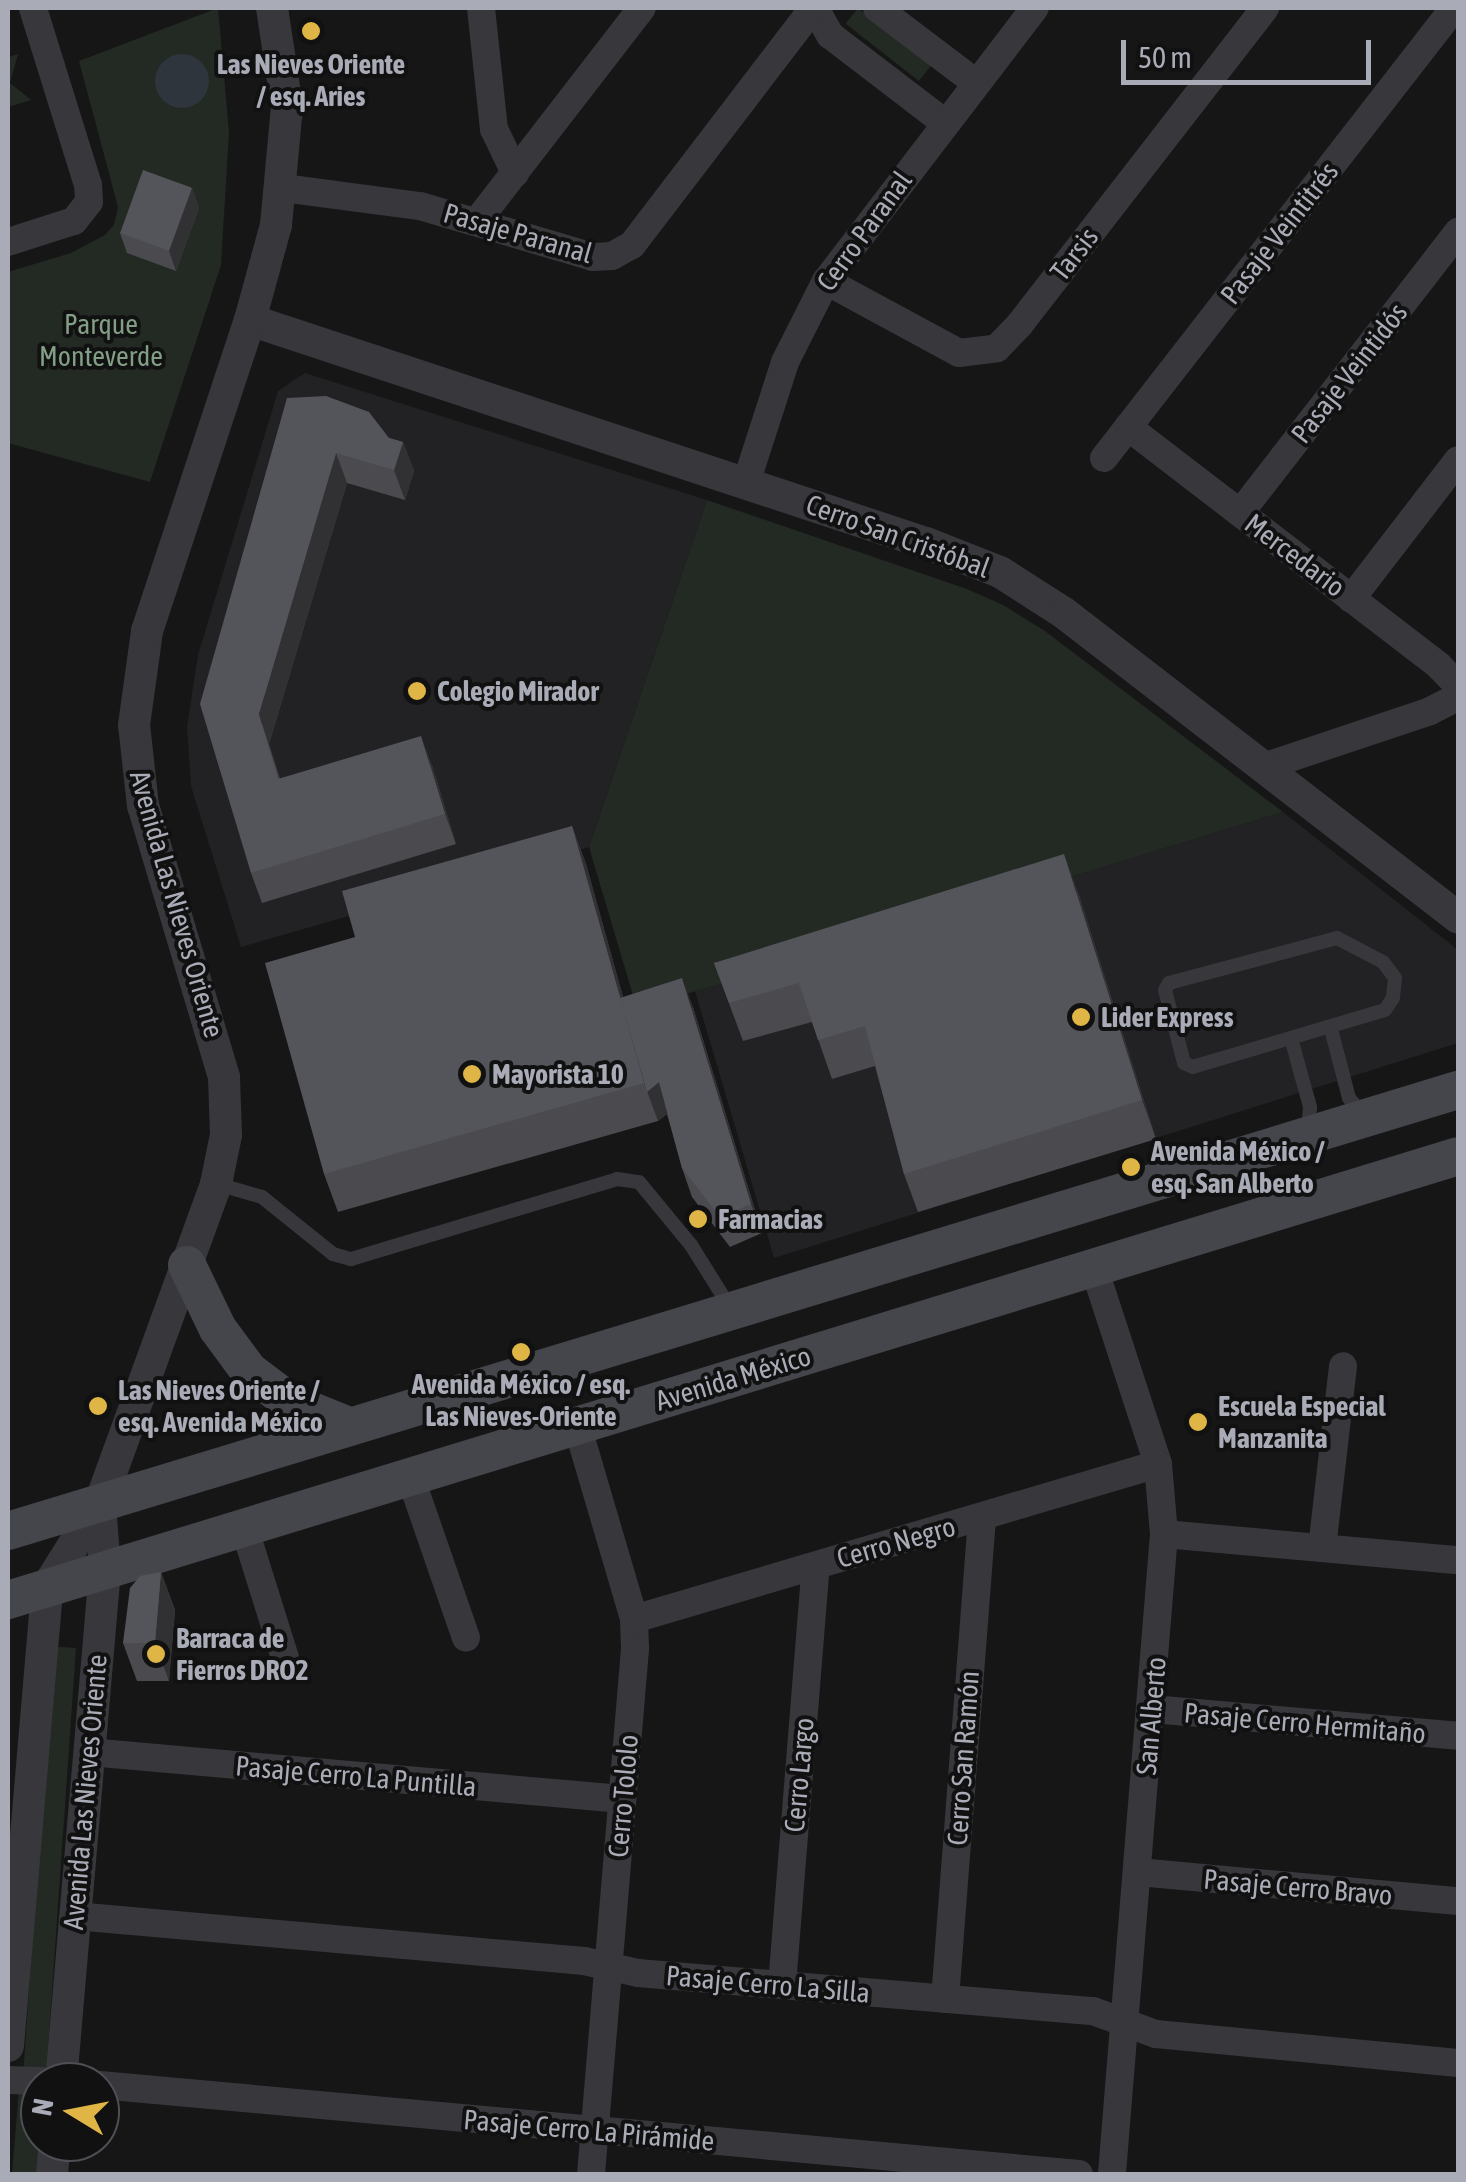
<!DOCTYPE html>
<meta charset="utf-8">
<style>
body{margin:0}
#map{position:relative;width:1466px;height:2182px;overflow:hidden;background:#161617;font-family:"Asap Condensed",sans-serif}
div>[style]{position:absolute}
.built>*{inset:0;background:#222224}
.green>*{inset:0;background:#222a23;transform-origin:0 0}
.water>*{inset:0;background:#2f353c}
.round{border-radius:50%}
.service>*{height:14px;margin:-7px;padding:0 7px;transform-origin:7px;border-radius:7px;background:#37373c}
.minor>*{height:28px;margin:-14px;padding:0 14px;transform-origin:14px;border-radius:14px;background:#37373c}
.tertiary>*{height:32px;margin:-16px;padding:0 16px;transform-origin:16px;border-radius:16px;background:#37373c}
.secondary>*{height:38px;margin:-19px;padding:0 19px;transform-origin:19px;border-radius:19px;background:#45464b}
.wall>*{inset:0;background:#4a4a4f}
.shaded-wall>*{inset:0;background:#313134}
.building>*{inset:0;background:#54555a;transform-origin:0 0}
.dots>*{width:28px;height:28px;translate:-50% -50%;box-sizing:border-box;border:5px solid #111112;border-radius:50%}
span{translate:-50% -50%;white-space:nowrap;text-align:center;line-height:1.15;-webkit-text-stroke:8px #111112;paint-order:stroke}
.poi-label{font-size:28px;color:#a9acb6;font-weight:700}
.left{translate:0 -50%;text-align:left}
.street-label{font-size:28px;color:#a9acb6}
.park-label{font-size:28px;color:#829f86}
.frame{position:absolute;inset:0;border:10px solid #a9acb6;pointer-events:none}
.north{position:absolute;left:20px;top:2062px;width:100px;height:100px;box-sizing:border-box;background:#111112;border:2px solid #4e4f54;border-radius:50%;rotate:280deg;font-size:28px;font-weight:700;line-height:40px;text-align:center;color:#a9acb6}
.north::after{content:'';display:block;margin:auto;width:35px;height:45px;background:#dfb546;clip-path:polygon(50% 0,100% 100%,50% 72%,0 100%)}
.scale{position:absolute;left:1121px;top:40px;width:250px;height:45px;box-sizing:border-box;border:5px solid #a9acb6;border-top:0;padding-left:12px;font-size:30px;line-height:35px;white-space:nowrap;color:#a9acb6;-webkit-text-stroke:8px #111112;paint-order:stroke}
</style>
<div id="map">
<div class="built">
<div style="clip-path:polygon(305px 373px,707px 500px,589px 847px,241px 947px,191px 786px,187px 727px,198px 655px,278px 391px)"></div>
<div style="clip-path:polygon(1283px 812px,1458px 950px,1458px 1043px,774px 1258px,695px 991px)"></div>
</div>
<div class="green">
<div style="clip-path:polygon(218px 8px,229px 132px,221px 265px,150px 482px,8px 443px,8px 272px,71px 253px,105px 235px,114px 225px,118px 207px,79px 61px)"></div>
<div style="left:858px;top:8px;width:93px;height:20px;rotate:38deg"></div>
<div style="clip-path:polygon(18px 54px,10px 83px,31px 100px,8px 107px,8px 57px)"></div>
<div style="clip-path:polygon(707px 500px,967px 589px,1003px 605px,1045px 631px,1283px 812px,637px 1009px,589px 847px)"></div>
<div style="left:76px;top:1648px;width:425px;height:23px;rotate:94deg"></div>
<div style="clip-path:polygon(19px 2089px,40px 2089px,39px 2174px,12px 2174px)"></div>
</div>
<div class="water">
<div class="round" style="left:155px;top:54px;width:54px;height:54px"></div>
</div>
<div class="service">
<div style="left:1337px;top:938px;width:52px;rotate:27.6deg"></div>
<div style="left:1383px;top:962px;width:20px;rotate:53deg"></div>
<div style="left:1395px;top:978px;width:20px;rotate:96deg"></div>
<div style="left:1393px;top:998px;width:14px;rotate:124deg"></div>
<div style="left:1385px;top:1010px;width:200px;rotate:163.5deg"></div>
<div style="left:1193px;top:1067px;width:10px;rotate:-156deg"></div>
<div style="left:1184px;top:1063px;width:75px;rotate:-104.6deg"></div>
<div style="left:1165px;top:990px;width:8px;rotate:-60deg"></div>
<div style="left:1169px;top:983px;width:174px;rotate:-15deg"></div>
<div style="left:1331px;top:1029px;width:71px;rotate:75.4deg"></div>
<div style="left:1349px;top:1098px;width:25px;rotate:50deg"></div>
<div style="left:1291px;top:1038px;width:72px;rotate:74.6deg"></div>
<div style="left:1310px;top:1107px;width:22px;rotate:95deg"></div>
<div style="left:217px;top:1184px;width:47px;rotate:16.1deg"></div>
<div style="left:262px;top:1197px;width:91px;rotate:38.8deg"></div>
<div style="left:333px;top:1254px;width:19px;rotate:16deg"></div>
<div style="left:351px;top:1259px;width:278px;rotate:-16.7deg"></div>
<div style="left:617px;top:1179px;width:22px;rotate:8deg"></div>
<div style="left:639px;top:1182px;width:82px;rotate:50.5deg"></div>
<div style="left:691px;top:1245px;width:75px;rotate:58deg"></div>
</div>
<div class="minor">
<div style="left:481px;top:8px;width:122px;rotate:83.9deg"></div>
<div style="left:494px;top:129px;width:49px;rotate:64.5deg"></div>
<div style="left:815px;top:8px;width:31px;rotate:61deg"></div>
<div style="left:830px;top:35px;width:145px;rotate:37.4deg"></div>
<div style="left:877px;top:8px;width:124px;rotate:37.1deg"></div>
<div style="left:283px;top:188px;width:138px;rotate:7.5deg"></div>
<div style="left:420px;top:206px;width:180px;rotate:16.4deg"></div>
<div style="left:593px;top:257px;width:19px;rotate:-3deg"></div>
<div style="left:612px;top:256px;width:23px;rotate:-29deg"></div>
<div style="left:632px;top:245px;width:298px;rotate:-52.6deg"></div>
<div style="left:478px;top:220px;width:268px;rotate:-52.3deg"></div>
<div style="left:8px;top:242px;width:69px;rotate:-17.7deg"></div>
<div style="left:74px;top:221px;width:24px;rotate:-52deg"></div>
<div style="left:89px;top:202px;width:17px;rotate:-93deg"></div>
<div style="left:88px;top:185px;width:185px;rotate:-107.3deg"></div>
<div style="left:826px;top:281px;width:151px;rotate:28.4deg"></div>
<div style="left:959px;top:353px;width:38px;rotate:-7deg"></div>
<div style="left:997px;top:348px;width:33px;rotate:-46deg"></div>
<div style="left:1020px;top:324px;width:400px;rotate:-52.2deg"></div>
<div style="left:1128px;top:427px;width:392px;rotate:37.5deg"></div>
<div style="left:1439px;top:666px;width:28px;rotate:46deg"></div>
<div style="left:1104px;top:458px;width:570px;rotate:-52.13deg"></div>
<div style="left:746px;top:483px;width:127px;rotate:-72.1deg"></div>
<div style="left:785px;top:362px;width:91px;rotate:-63.2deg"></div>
<div style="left:826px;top:281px;width:344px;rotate:-52.6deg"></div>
<div style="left:1240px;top:513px;width:356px;rotate:-52.2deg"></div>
<div style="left:1351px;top:599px;width:175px;rotate:-52.4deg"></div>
<div style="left:1263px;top:767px;width:176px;rotate:-18.5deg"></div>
<div style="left:1430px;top:711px;width:31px;rotate:-27deg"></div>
<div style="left:1094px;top:1268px;width:206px;rotate:71.9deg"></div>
<div style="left:1158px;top:1464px;width:70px;rotate:85.1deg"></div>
<div style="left:1164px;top:1534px;width:642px;rotate:94.65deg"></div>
<div style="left:577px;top:1425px;width:202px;rotate:73.6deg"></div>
<div style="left:634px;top:1619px;width:30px;rotate:88deg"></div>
<div style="left:635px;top:1649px;width:527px;rotate:94.79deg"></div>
<div style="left:410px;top:1476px;width:171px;rotate:70.9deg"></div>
<div style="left:244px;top:1527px;width:137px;rotate:72.6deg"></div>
<div style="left:1164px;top:1534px;width:295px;rotate:5.1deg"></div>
<div style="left:1322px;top:1548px;width:183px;rotate:-83.4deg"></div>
<div style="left:634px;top:1619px;width:546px;rotate:-16.48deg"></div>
<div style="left:1152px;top:1709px;width:307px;rotate:5deg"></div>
<div style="left:89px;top:1752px;width:535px;rotate:5.04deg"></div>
<div style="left:1138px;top:1872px;width:321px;rotate:5.2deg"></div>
<div style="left:75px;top:1916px;width:511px;rotate:5.05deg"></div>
<div style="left:584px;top:1961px;width:55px;rotate:12.5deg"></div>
<div style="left:638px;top:1973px;width:457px;rotate:4.8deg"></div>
<div style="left:1093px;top:2011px;width:67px;rotate:20.1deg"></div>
<div style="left:1156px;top:2034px;width:303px;rotate:5.5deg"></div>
<div style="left:782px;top:1985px;width:420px;rotate:-85.4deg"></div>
<div style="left:945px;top:1999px;width:484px;rotate:-85.6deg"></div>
<div style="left:8px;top:2080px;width:58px;rotate:2deg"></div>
<div style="left:100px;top:2085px;width:983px;rotate:5.19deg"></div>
</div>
<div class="tertiary">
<div style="left:250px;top:320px;width:712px;rotate:18.26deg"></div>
<div style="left:926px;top:543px;width:79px;rotate:21.4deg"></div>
<div style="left:1000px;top:572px;width:76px;rotate:32.6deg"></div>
<div style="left:1064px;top:613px;width:498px;rotate:37.7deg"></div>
<div style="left:8px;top:2046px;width:461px;rotate:-85.1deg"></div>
<div style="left:47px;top:1587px;width:99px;rotate:-57.8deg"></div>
<div style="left:100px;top:1503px;width:339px;rotate:-70deg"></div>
<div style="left:216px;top:1184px;width:50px;rotate:-78.5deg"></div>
<div style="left:226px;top:1135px;width:58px;rotate:-92deg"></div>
<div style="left:224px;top:1077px;width:283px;rotate:-106.6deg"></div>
<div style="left:143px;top:806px;width:81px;rotate:-96.3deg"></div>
<div style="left:134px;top:725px;width:95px;rotate:-82.1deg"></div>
<div style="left:147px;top:631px;width:328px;rotate:-71.7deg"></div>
<div style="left:250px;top:320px;width:98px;rotate:-74.7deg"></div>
<div style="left:276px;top:225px;width:119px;rotate:-84.7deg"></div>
<div style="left:287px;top:107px;width:100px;rotate:-98.6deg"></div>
<div style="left:61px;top:2082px;width:514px;rotate:-85.09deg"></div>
<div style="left:105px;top:1570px;width:67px;rotate:-94.3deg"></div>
<div style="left:52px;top:2174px;width:32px;rotate:-85deg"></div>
</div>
<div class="secondary">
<div style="left:187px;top:1265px;width:71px;rotate:64.2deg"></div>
<div style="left:218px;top:1329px;width:52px;rotate:53.6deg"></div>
<div style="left:249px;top:1371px;width:51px;rotate:37.1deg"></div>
<div style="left:290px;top:1402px;width:64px;rotate:22.1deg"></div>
<div style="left:8px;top:1531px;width:1516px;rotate:-16.92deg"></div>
<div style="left:8px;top:1600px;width:1516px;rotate:-17.02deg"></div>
</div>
<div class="wall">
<div style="clip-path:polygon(192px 188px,199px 208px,176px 271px,127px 253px,120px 233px)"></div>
<div style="clip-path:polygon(287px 398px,389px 438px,403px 442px,414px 471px,405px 500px,347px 483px,269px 744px,280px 779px,432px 765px,456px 844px,262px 903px,251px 873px)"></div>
<div style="clip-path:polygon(572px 826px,586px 864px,623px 997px,693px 1007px,762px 1233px,730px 1247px,692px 1197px,682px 1168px,667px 1114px,658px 1121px,338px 1212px,324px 1174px,355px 937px)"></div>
<div style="clip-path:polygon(1078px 892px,1156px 1139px,918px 1212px,904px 1174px,875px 1066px,832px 1079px,812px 1022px,743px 1041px,714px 963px)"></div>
<div style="clip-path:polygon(161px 1572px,175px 1610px,169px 1681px,137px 1681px,123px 1643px)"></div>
</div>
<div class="shaded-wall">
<div style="clip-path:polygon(192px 188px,199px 208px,176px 271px,169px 251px)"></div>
<div style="clip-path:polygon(403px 442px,414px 471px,405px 500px,394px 470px)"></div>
<div style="clip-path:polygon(336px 453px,347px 483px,269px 744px,289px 809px,259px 714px)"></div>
<div style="clip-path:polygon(421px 736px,432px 765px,456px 844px,445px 814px)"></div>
<div style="clip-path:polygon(572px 826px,586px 864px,649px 1090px,659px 1082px,669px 1112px,658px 1121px,644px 1083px)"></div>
<div style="clip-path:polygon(1064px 854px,1078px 892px,1156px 1139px,1142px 1100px)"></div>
<div style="clip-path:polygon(682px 978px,693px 1007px,762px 1233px,751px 1204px)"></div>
<div style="clip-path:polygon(161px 1572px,175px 1610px,169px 1681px,155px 1643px)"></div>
</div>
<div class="building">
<div style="left:143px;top:170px;width:52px;height:67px;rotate:20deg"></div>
<div style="clip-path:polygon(326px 396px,369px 412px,389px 438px,403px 442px,394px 470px,336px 453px,259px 714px,278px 779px,421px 736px,445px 814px,251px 873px,200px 704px,287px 398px)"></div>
<div style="clip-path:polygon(572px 826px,644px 1083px,324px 1174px,265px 963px,355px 937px,342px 891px)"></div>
<div style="clip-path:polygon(1064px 854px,1142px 1100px,904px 1174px,865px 1026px,818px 1040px,799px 983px,729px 1003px,714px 963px)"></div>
<div style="clip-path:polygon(682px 978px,751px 1204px,720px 1217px,682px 1168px,659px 1082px,647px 1092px,620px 998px)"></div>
<div style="clip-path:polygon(161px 1572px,155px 1643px,123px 1643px,130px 1588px,140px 1576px)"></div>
</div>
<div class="dots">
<div style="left:311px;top:31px;background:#dfb546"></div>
<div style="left:417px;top:691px;background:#dfb546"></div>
<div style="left:1081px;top:1017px;background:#dfb546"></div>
<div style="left:472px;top:1074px;background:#dfb546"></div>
<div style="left:1131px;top:1167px;background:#dfb546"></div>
<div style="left:698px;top:1219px;background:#dfb546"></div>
<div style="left:521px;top:1352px;background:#dfb546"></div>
<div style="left:98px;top:1406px;background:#dfb546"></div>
<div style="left:1198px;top:1422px;background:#dfb546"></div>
<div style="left:156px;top:1654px;background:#dfb546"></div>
</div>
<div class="poi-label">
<span style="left:311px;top:80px">Las Nieves Oriente<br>/ esq. Aries</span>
<span class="left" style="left:437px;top:691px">Colegio Mirador</span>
<span class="left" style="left:1101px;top:1017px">Lider Express</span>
<span class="left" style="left:492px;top:1074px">Mayorista 10</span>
<span class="left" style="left:1151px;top:1167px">Avenida México /<br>esq. San Alberto</span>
<span class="left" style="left:718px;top:1219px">Farmacias</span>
<span style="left:521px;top:1400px">Avenida México / esq.<br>Las Nieves-Oriente</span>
<span class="left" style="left:118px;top:1406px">Las Nieves Oriente /<br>esq. Avenida México</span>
<span class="left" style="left:1218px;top:1422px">Escuela Especial<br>Manzanita</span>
<span class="left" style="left:176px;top:1654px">Barraca de<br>Fierros DRO2</span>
</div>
<div class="street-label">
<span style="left:864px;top:231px;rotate:-54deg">Cerro Paranal</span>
<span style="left:518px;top:233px;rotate:16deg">Pasaje Paranal</span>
<span style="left:1279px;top:233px;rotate:-52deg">Pasaje Veintitrés</span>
<span style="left:1074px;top:254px;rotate:-52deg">Tarsis</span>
<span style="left:1349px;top:373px;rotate:-52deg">Pasaje Veintidós</span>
<span style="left:898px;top:536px;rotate:20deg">Cerro San Cristóbal</span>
<span style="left:1295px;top:555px;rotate:37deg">Mercedario</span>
<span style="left:177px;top:904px;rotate:74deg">Avenida Las Nieves Oriente</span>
<span style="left:733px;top:1378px;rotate:-17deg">Avenida México</span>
<span style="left:896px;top:1542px;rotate:-16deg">Cerro Negro</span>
<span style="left:1151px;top:1716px;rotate:-85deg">San Alberto</span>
<span style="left:1305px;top:1723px;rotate:5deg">Pasaje Cerro Hermitaño</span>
<span style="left:963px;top:1758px;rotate:-86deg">Cerro San Ramón</span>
<span style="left:799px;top:1775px;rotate:-85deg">Cerro Largo</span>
<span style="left:356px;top:1776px;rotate:5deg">Pasaje Cerro La Puntilla</span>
<span style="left:85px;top:1792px;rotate:-85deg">Avenida Las Nieves Oriente</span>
<span style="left:623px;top:1796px;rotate:-85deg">Cerro Tololo</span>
<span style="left:1298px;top:1887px;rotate:5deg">Pasaje Cerro Bravo</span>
<span style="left:768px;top:1984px;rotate:5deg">Pasaje Cerro La Silla</span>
<span style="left:589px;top:2130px;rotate:5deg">Pasaje Cerro La Pirámide</span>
</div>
<div class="park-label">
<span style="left:101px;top:340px">Parque<br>Monteverde</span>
</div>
<div class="frame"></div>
<div class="north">N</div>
<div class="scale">50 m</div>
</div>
